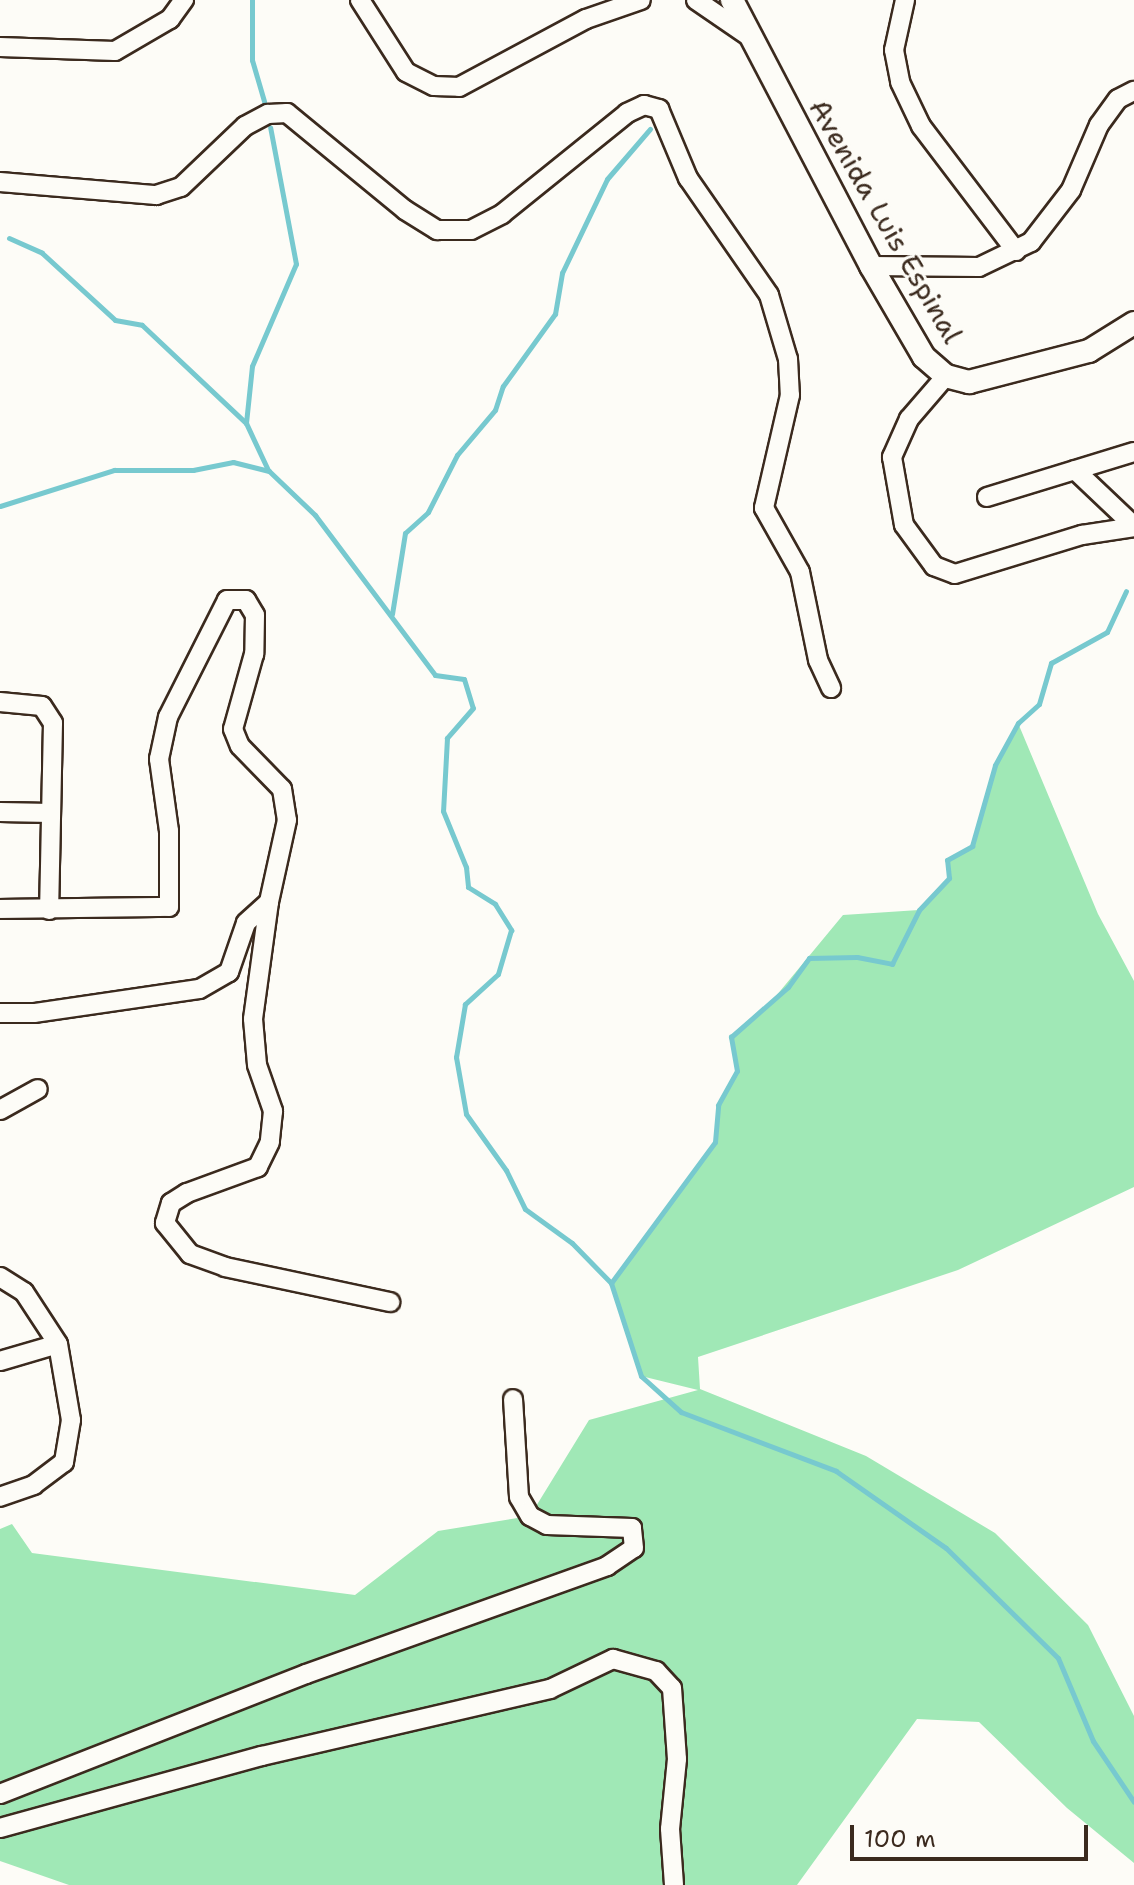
<!DOCTYPE html>
<style>
body{margin:0}
#map{position:relative;width:1134px;height:1885px;overflow:hidden;background:#fdfcf7;font-family:"Shantell Sans",sans-serif}
div>[style]{position:absolute}
.green>*{inset:0;background:#a0e8b6}
.stream>*{height:5px;margin:-2.5px;padding:0 2.5px;transform-origin:2.5px;border-radius:2.5px;background:#77c9cf}
.roads{filter:drop-shadow(2px 0 #3b2a1e) drop-shadow(-2px 0 #3b2a1e) drop-shadow(0 2px #3b2a1e) drop-shadow(0 -2px #3b2a1e)}
.minor>*{height:18px;margin:-9px;padding:0 9px;transform-origin:9px;border-radius:9px;background:#fdfcf7}
.tertiary>*{height:22px;margin:-11px;padding:0 11px;transform-origin:11px;border-radius:11px;background:#fdfcf7}
span{translate:-50% -50%;white-space:nowrap;text-align:center;line-height:1.15;-webkit-text-stroke:6px #fdfcf7;paint-order:stroke}
.street-label{font-size:28px;color:#3b2a1e}
.scale{position:absolute;left:850px;top:1825px;width:238px;height:36px;box-sizing:border-box;border:4px solid #3b2a1e;border-top:0;padding-left:10px;font-size:24px;line-height:28px;white-space:nowrap;color:#3b2a1e;-webkit-text-stroke:6px #fdfcf7;paint-order:stroke}
</style>
<div id="map">
<div class="green">
<div style="clip-path:polygon(1018px 723px,1098px 914px,1134px 981px,1134px 1187px,958px 1270px,698px 1357px,700px 1389px,866px 1456px,995px 1533px,1088px 1625px,1134px 1716px,1134px 1863px,1067px 1808px,979px 1722px,917px 1719px,797px 1885px,69px 1885px,0 1861px,0 1529px,12px 1524px,32px 1553px,355px 1595px,438px 1531px,530px 1516px,589px 1420px,698px 1390px,641px 1376px,611px 1283px,715px 1142px,718px 1105px,737px 1071px,731px 1037px,776px 996px,843px 915px,919px 910px,949px 878px,947px 860px,972px 846px,995px 765px)"></div>
</div>
<div class="stream">
<div style="left:252px;top:0;width:60px;rotate:90deg"></div>
<div style="left:252px;top:60px;width:43px;rotate:73.7deg"></div>
<div style="left:9px;top:238px;width:36px;rotate:24deg"></div>
<div style="left:42px;top:253px;width:99px;rotate:42.5deg"></div>
<div style="left:115px;top:320px;width:27px;rotate:10deg"></div>
<div style="left:142px;top:325px;width:143px;rotate:43.3deg"></div>
<div style="left:268px;top:470px;width:52px;rotate:-115.1deg"></div>
<div style="left:246px;top:423px;width:57px;rotate:-84deg"></div>
<div style="left:252px;top:366px;width:111px;rotate:-66.7deg"></div>
<div style="left:296px;top:264px;width:139px;rotate:-100.7deg"></div>
<div style="left:0;top:506px;width:120px;rotate:-17.5deg"></div>
<div style="left:114px;top:470px;width:79px"></div>
<div style="left:193px;top:470px;width:41px;rotate:-11.3deg"></div>
<div style="left:233px;top:462px;width:37px;rotate:14deg"></div>
<div style="left:269px;top:471px;width:64px;rotate:43.7deg"></div>
<div style="left:315px;top:515px;width:200px;rotate:53.1deg"></div>
<div style="left:435px;top:675px;width:29px;rotate:8deg"></div>
<div style="left:464px;top:679px;width:30px;rotate:73deg"></div>
<div style="left:473px;top:708px;width:40px;rotate:131deg"></div>
<div style="left:447px;top:738px;width:73px;rotate:93.1deg"></div>
<div style="left:443px;top:811px;width:61px;rotate:67.7deg"></div>
<div style="left:466px;top:867px;width:20px;rotate:84deg"></div>
<div style="left:468px;top:887px;width:32px;rotate:32deg"></div>
<div style="left:495px;top:904px;width:31px;rotate:58deg"></div>
<div style="left:511px;top:930px;width:46px;rotate:106.5deg"></div>
<div style="left:498px;top:974px;width:45px;rotate:137.7deg"></div>
<div style="left:465px;top:1004px;width:54px;rotate:99.6deg"></div>
<div style="left:456px;top:1057px;width:58px;rotate:80deg"></div>
<div style="left:466px;top:1114px;width:69px;rotate:54.5deg"></div>
<div style="left:506px;top:1170px;width:43px;rotate:64deg"></div>
<div style="left:525px;top:1209px;width:58px;rotate:35.9deg"></div>
<div style="left:572px;top:1243px;width:56px;rotate:45.7deg"></div>
<div style="left:611px;top:1283px;width:98px;rotate:72.1deg"></div>
<div style="left:641px;top:1376px;width:54px;rotate:42deg"></div>
<div style="left:681px;top:1412px;width:166px;rotate:20.8deg"></div>
<div style="left:836px;top:1471px;width:134px;rotate:35deg"></div>
<div style="left:946px;top:1548px;width:157px;rotate:44.5deg"></div>
<div style="left:1058px;top:1658px;width:90px;rotate:67.1deg"></div>
<div style="left:1093px;top:1741px;width:73px;rotate:56.1deg"></div>
<div style="left:392px;top:614px;width:82px;rotate:-80.9deg"></div>
<div style="left:405px;top:533px;width:31px;rotate:-42deg"></div>
<div style="left:428px;top:512px;width:64px;rotate:-63deg"></div>
<div style="left:457px;top:455px;width:59px;rotate:-49.8deg"></div>
<div style="left:495px;top:410px;width:25px;rotate:-72deg"></div>
<div style="left:503px;top:386px;width:89px;rotate:-54.2deg"></div>
<div style="left:555px;top:314px;width:42px;rotate:-80.3deg"></div>
<div style="left:562px;top:273px;width:104px;rotate:-64.4deg"></div>
<div style="left:607px;top:179px;width:66px;rotate:-49.3deg"></div>
<div style="left:611px;top:1283px;width:175px;rotate:-53.6deg"></div>
<div style="left:715px;top:1142px;width:37px;rotate:-85deg"></div>
<div style="left:718px;top:1105px;width:39px;rotate:-61deg"></div>
<div style="left:737px;top:1071px;width:35px;rotate:-100deg"></div>
<div style="left:731px;top:1037px;width:76px;rotate:-41.3deg"></div>
<div style="left:788px;top:987px;width:36px;rotate:-54deg"></div>
<div style="left:809px;top:958px;width:48px;rotate:-1.2deg"></div>
<div style="left:857px;top:957px;width:36px;rotate:11deg"></div>
<div style="left:892px;top:964px;width:60px;rotate:-63.4deg"></div>
<div style="left:919px;top:910px;width:44px;rotate:-46.8deg"></div>
<div style="left:949px;top:878px;width:18px;rotate:-96deg"></div>
<div style="left:947px;top:860px;width:29px;rotate:-29deg"></div>
<div style="left:972px;top:846px;width:84px;rotate:-74.1deg"></div>
<div style="left:995px;top:765px;width:48px;rotate:-61.3deg"></div>
<div style="left:1018px;top:723px;width:28px;rotate:-42deg"></div>
<div style="left:1039px;top:704px;width:43px;rotate:-73.7deg"></div>
<div style="left:1051px;top:663px;width:64px;rotate:-29deg"></div>
<div style="left:1107px;top:632px;width:45px;rotate:-65.1deg"></div>
</div>
<div class="roads">
<div class="minor">
<div style="left:360px;top:0;width:85px;rotate:57.4deg"></div>
<div style="left:406px;top:72px;width:31px;rotate:27deg"></div>
<div style="left:434px;top:86px;width:25px;rotate:2deg"></div>
<div style="left:459px;top:87px;width:144px;rotate:-28.2deg"></div>
<div style="left:586px;top:19px;width:58px;rotate:-19.1deg"></div>
<div style="left:696px;top:0;width:69px;rotate:34.4deg"></div>
<div style="left:905px;top:0;width:51px;rotate:102.4deg"></div>
<div style="left:894px;top:50px;width:33px;rotate:79deg"></div>
<div style="left:900px;top:82px;width:49px;rotate:64.5deg"></div>
<div style="left:921px;top:126px;width:157px;rotate:52.8deg"></div>
<div style="left:0;top:47px;width:115px;rotate:2deg"></div>
<div style="left:115px;top:51px;width:64px;rotate:-30.2deg"></div>
<div style="left:170px;top:19px;width:24px;rotate:-54deg"></div>
<div style="left:0;top:182px;width:157px;rotate:4.8deg"></div>
<div style="left:156px;top:195px;width:26px;rotate:-18deg"></div>
<div style="left:181px;top:187px;width:88px;rotate:-43.6deg"></div>
<div style="left:245px;top:126px;width:26px;rotate:-28deg"></div>
<div style="left:268px;top:114px;width:19px;rotate:-3deg"></div>
<div style="left:287px;top:113px;width:153px;rotate:39.4deg"></div>
<div style="left:405px;top:210px;width:38px;rotate:32deg"></div>
<div style="left:437px;top:230px;width:34px"></div>
<div style="left:471px;top:230px;width:35px;rotate:-27deg"></div>
<div style="left:502px;top:214px;width:161px;rotate:-38.9deg"></div>
<div style="left:627px;top:113px;width:19px;rotate:-25deg"></div>
<div style="left:644px;top:105px;width:16px;rotate:15deg"></div>
<div style="left:659px;top:109px;width:75px;rotate:67.2deg"></div>
<div style="left:688px;top:178px;width:142px;rotate:55.3deg"></div>
<div style="left:769px;top:295px;width:67px;rotate:73.5deg"></div>
<div style="left:788px;top:359px;width:36px;rotate:87deg"></div>
<div style="left:790px;top:395px;width:116px;rotate:103deg"></div>
<div style="left:764px;top:508px;width:73px;rotate:60.6deg"></div>
<div style="left:800px;top:572px;width:90px;rotate:78.4deg"></div>
<div style="left:818px;top:660px;width:31px;rotate:65deg"></div>
<div style="left:871px;top:266px;width:108px;rotate:0.5deg"></div>
<div style="left:979px;top:267px;width:58px;rotate:-25.7deg"></div>
<div style="left:1031px;top:242px;width:66px;rotate:-52.4deg"></div>
<div style="left:1071px;top:190px;width:71px;rotate:-66.7deg"></div>
<div style="left:1099px;top:125px;width:32px;rotate:-54deg"></div>
<div style="left:1118px;top:99px;width:18px;rotate:-27deg"></div>
<div style="left:946px;top:376px;width:57px;rotate:130.7deg"></div>
<div style="left:909px;top:419px;width:42px;rotate:114.1deg"></div>
<div style="left:892px;top:457px;width:69px;rotate:80deg"></div>
<div style="left:904px;top:525px;width:51px;rotate:53.8deg"></div>
<div style="left:934px;top:566px;width:22px;rotate:21deg"></div>
<div style="left:955px;top:574px;width:133px;rotate:-17.1deg"></div>
<div style="left:1082px;top:535px;width:53px;rotate:-8.7deg"></div>
<div style="left:1075px;top:470px;width:81px;rotate:43.5deg"></div>
<div style="left:987px;top:497px;width:154px;rotate:-17deg"></div>
<div style="left:0;top:702px;width:42px;rotate:5.4deg"></div>
<div style="left:42px;top:706px;width:20px;rotate:57deg"></div>
<div style="left:53px;top:723px;width:187px;rotate:91.2deg"></div>
<div style="left:0;top:812px;width:51px;rotate:1.1deg"></div>
<div style="left:269px;top:902px;width:118px;rotate:97.8deg"></div>
<div style="left:253px;top:1019px;width:46px;rotate:85deg"></div>
<div style="left:257px;top:1065px;width:49px;rotate:70.8deg"></div>
<div style="left:273px;top:1111px;width:31px;rotate:96deg"></div>
<div style="left:270px;top:1142px;width:28px;rotate:116deg"></div>
<div style="left:258px;top:1167px;width:76px;rotate:159.9deg"></div>
<div style="left:187px;top:1193px;width:19px;rotate:148deg"></div>
<div style="left:171px;top:1203px;width:21px;rotate:107deg"></div>
<div style="left:165px;top:1223px;width:40px;rotate:51deg"></div>
<div style="left:190px;top:1254px;width:37px;rotate:20deg"></div>
<div style="left:225px;top:1267px;width:169px;rotate:12deg"></div>
<div style="left:0;top:909px;width:169px;rotate:-0.7deg"></div>
<div style="left:169px;top:907px;width:76px;rotate:-90deg"></div>
<div style="left:169px;top:831px;width:73px;rotate:-97.9deg"></div>
<div style="left:159px;top:759px;width:43px;rotate:-77.9deg"></div>
<div style="left:168px;top:717px;width:131px;rotate:-63.2deg"></div>
<div style="left:227px;top:600px;width:19px"></div>
<div style="left:246px;top:600px;width:17px;rotate:59deg"></div>
<div style="left:255px;top:615px;width:39px;rotate:91deg"></div>
<div style="left:254px;top:654px;width:78px;rotate:105.6deg"></div>
<div style="left:233px;top:729px;width:18px;rotate:68deg"></div>
<div style="left:240px;top:746px;width:60px;rotate:45.7deg"></div>
<div style="left:282px;top:789px;width:31px;rotate:81deg"></div>
<div style="left:287px;top:820px;width:84px;rotate:102.4deg"></div>
<div style="left:269px;top:902px;width:31px;rotate:138deg"></div>
<div style="left:246px;top:923px;width:52px;rotate:109.1deg"></div>
<div style="left:229px;top:972px;width:34px;rotate:150deg"></div>
<div style="left:199px;top:989px;width:167px;rotate:171.7deg"></div>
<div style="left:34px;top:1013px;width:34px;rotate:180deg"></div>
<div style="left:0;top:1110px;width:43px;rotate:-28.9deg"></div>
<div style="left:0;top:1277px;width:28px;rotate:32deg"></div>
<div style="left:24px;top:1292px;width:62px;rotate:56.8deg"></div>
<div style="left:58px;top:1344px;width:77px;rotate:80.3deg"></div>
<div style="left:71px;top:1420px;width:43px;rotate:99.5deg"></div>
<div style="left:64px;top:1462px;width:38px;rotate:143deg"></div>
<div style="left:34px;top:1485px;width:36px;rotate:161deg"></div>
<div style="left:0;top:1361px;width:60px;rotate:-16.3deg"></div>
<div style="left:0;top:1794px;width:329px;rotate:-21.4deg"></div>
<div style="left:306px;top:1674px;width:320px;rotate:-19.7deg"></div>
<div style="left:607px;top:1566px;width:32px;rotate:-34deg"></div>
<div style="left:634px;top:1548px;width:20px;rotate:-96deg"></div>
<div style="left:632px;top:1528px;width:85px;rotate:-178deg"></div>
<div style="left:547px;top:1525px;width:19px;rotate:-152deg"></div>
<div style="left:530px;top:1516px;width:22px;rotate:-120deg"></div>
<div style="left:519px;top:1497px;width:98px;rotate:-93.5deg"></div>
<div style="left:0;top:1828px;width:272px;rotate:-15.4deg"></div>
<div style="left:262px;top:1756px;width:296px;rotate:-13.1deg"></div>
<div style="left:550px;top:1689px;width:70px;rotate:-25.5deg"></div>
<div style="left:613px;top:1659px;width:45px;rotate:15.6deg"></div>
<div style="left:656px;top:1671px;width:23px;rotate:47deg"></div>
<div style="left:672px;top:1688px;width:71px;rotate:86deg"></div>
<div style="left:677px;top:1759px;width:70px;rotate:95.7deg"></div>
<div style="left:670px;top:1829px;width:56px;rotate:85.9deg"></div>
</div>
<div class="tertiary">
<div style="left:732px;top:0;width:300px;rotate:62.4deg"></div>
<div style="left:871px;top:266px;width:105px;rotate:59.8deg"></div>
<div style="left:924px;top:357px;width:29px;rotate:41deg"></div>
<div style="left:946px;top:376px;width:24px;rotate:15deg"></div>
<div style="left:969px;top:382px;width:124px;rotate:-14.5deg"></div>
<div style="left:1089px;top:351px;width:53px;rotate:-31.9deg"></div>
</div>
</div>
<div class="street-label">
<span style="left:886px;top:221px;rotate:60deg">Avenida Luis Espinal</span>
</div>
<div class="scale">100 m</div>
</div>
